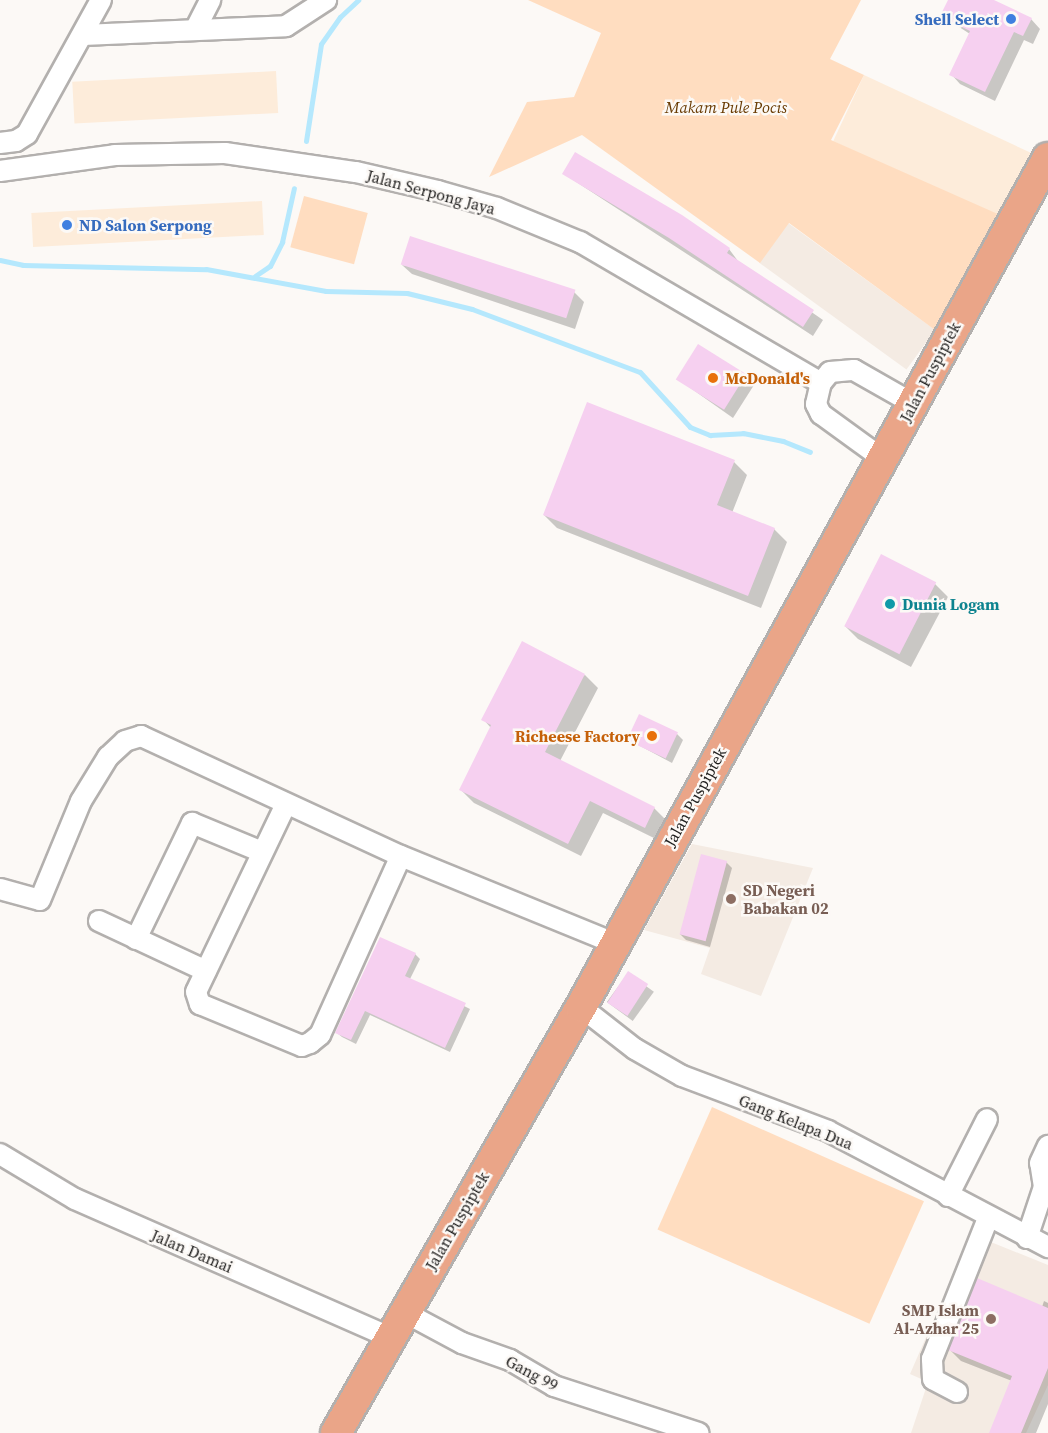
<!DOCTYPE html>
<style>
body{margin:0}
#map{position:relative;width:1048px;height:1433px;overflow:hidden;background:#fcf9f6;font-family:"Source Serif 4",serif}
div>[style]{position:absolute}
.commercial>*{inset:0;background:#fdecda;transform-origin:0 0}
.built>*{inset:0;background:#f4ebe3;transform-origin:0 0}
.green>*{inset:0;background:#ffddc0;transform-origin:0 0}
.shadow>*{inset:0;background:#0003;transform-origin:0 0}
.stream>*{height:5px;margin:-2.5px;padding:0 2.5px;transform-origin:2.5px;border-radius:2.5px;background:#b5e8fd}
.building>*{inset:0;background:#f6d0f0;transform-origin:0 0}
.roads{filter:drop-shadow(2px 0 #b3b0ae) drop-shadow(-2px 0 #b3b0ae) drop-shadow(0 2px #b3b0ae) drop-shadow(0 -2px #b3b0ae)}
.minor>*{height:20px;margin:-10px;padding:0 10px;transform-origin:10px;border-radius:10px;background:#fff}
.primary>*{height:30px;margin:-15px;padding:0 15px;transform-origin:15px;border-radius:15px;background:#eaa588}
.dots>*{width:16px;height:16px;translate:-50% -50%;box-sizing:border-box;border:3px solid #fcf9f6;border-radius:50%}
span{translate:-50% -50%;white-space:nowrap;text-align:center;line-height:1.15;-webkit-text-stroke:5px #fcf9f6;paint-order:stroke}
.shop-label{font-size:16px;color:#366cbe;font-weight:700}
.right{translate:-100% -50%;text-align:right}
.left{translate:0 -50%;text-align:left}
.park-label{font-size:16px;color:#6a3c04;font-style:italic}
.street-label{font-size:16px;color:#1f1e1d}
.food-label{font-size:16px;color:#c56008;font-weight:700}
.culture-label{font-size:16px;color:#0d838f;font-weight:700}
.education-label{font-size:16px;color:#785e54;font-weight:700}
</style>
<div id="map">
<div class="commercial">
<div style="left:276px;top:71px;width:42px;height:204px;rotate:87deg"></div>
<div style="left:864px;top:75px;width:184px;height:73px;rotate:25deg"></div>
<div style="left:262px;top:201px;width:34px;height:231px;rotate:87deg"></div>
</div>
<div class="built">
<div style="left:788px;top:223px;width:182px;height:49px;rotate:36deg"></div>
<div style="clip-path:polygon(692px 844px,813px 868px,761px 996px,701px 974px,710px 948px,644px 930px)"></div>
<div style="clip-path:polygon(971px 1234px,1048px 1265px,1048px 1385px,1026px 1433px,911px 1433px,928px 1382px,910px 1374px)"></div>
</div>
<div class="green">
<div style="clip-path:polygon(528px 0,861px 0,830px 59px,864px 75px,831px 140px,1000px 215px,935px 330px,789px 223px,760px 263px,582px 135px,489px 177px,527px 102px,574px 97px,601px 33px)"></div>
<div style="left:304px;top:196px;width:66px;height:53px;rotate:15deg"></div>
<div style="left:712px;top:1107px;width:232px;height:134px;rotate:24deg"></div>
</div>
<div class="shadow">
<div style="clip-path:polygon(950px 0,991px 0,1031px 19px,1040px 29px,1033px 44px,1024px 40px,995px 101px,960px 84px,951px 74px,970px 34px,942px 16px)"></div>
<div style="clip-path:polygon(564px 174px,729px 249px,738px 261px,823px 320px,813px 336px)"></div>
<div style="clip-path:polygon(402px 265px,574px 292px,584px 302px,575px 329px,412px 274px)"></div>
<div style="clip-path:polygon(745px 375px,754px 385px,733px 418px,682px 382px)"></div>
<div style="clip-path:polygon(734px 462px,747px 475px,732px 513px,774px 529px,787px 542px,761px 608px,557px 528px,544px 515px)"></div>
<div style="clip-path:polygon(935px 584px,948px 597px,911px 667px,858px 639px,845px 626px)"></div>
<div style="clip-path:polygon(585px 675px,598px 688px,560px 761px,654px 808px,668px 822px,658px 840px,603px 813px,581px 856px,474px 803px,461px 790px,491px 728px,483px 719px)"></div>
<div style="clip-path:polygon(677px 734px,683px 740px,672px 763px,629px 740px)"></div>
<div style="clip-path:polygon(726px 862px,732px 868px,710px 947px,686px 940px,680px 934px)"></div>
<div style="clip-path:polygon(415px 954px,420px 959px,410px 979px,470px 1009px,450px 1052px,370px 1015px,356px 1044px,342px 1037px,337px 1033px)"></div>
<div style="left:628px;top:973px;width:32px;height:36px;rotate:36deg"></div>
<div style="clip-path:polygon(1044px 1301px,1048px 1303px,1048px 1404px,1036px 1433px,991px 1433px,1012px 1381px,961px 1361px,950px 1350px,1042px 1307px)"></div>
</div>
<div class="stream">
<div style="left:306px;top:141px;width:98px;rotate:-81.2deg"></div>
<div style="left:321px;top:44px;width:33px;rotate:-55deg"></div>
<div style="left:340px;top:17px;width:25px;rotate:-43deg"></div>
<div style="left:0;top:260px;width:24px;rotate:12deg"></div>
<div style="left:23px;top:265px;width:183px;rotate:1.3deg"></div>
<div style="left:206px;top:269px;width:122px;rotate:10.4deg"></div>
<div style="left:326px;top:291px;width:81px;rotate:1.4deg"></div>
<div style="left:407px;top:293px;width:67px;rotate:13.8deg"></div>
<div style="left:472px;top:309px;width:179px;rotate:20.6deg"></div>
<div style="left:640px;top:372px;width:74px;rotate:47.7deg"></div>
<div style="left:690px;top:427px;width:22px;rotate:22deg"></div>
<div style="left:710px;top:435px;width:33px;rotate:-3deg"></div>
<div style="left:743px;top:433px;width:41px;rotate:11.3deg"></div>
<div style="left:783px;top:441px;width:29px;rotate:22deg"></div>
<div style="left:255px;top:276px;width:18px;rotate:-34deg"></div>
<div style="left:270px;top:266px;width:27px;rotate:-63deg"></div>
<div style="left:282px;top:242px;width:55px;rotate:-77.5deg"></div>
</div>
<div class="building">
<div style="clip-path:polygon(948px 0,994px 0,1032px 18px,1023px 36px,1014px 32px,985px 92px,949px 75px,970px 31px,940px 16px)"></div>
<div style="clip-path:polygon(575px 152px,682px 215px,730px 248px,727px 253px,814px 310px,803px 327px,669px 238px,562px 174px)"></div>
<div style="left:410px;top:236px;width:174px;height:30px;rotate:18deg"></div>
<div style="left:698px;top:344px;width:57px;height:42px;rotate:32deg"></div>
<div style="clip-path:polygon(587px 402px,735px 460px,717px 505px,775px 528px,748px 596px,543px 515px)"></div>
<div style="left:881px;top:554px;width:62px;height:81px;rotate:27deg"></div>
<div style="clip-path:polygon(522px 641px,585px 674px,545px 752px,655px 807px,645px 828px,590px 801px,568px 844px,459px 790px,491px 725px,481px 720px)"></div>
<div style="left:639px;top:714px;width:43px;height:29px;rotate:25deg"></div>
<div style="left:701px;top:854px;width:27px;height:83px;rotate:15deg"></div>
<div style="clip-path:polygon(380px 937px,416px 953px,405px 976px,466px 1003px,445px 1048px,365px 1011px,351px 1040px,335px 1033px)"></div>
<div style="left:628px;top:971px;width:24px;height:38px;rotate:33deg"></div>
<div style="clip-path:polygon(977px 1278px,1048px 1308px,1048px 1368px,1021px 1433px,989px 1433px,1012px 1376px,948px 1350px)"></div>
</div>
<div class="roads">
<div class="minor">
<div style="left:195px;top:30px;width:34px;rotate:-63deg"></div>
<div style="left:83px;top:35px;width:203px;rotate:-2.5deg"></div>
<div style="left:286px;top:26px;width:48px;rotate:-33deg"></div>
<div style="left:0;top:143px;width:16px;rotate:-7deg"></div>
<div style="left:16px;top:141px;width:13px;rotate:-32deg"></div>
<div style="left:27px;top:134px;width:153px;rotate:-61.1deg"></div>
<div style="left:0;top:171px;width:116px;rotate:-7.9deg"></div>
<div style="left:115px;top:155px;width:110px;rotate:-1deg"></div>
<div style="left:225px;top:153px;width:132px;rotate:8.3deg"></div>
<div style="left:356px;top:172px;width:84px;rotate:13deg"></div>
<div style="left:438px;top:191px;width:61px;rotate:16.1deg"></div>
<div style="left:497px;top:208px;width:90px;rotate:22.3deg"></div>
<div style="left:580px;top:242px;width:279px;rotate:30.3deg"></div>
<div style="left:883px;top:459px;width:77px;rotate:-144deg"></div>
<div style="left:821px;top:414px;width:11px;rotate:-117deg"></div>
<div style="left:816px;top:404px;width:22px;rotate:-77deg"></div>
<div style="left:821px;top:383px;width:14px;rotate:-51deg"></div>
<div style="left:830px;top:372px;width:24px;rotate:-5deg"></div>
<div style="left:854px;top:370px;width:67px;rotate:29.6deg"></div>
<div style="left:286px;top:804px;width:208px;rotate:115.6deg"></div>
<div style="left:196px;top:992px;width:13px;rotate:72deg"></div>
<div style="left:200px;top:1004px;width:110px;rotate:22.4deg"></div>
<div style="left:302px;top:1046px;width:9px;rotate:-21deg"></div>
<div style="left:310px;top:1043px;width:13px;rotate:-39deg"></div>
<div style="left:320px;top:1035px;width:196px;rotate:-65.7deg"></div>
<div style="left:0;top:889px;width:41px;rotate:15.4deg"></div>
<div style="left:40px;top:900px;width:107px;rotate:-67.5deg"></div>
<div style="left:81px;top:801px;width:52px;rotate:-58.5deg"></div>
<div style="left:108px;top:757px;width:23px;rotate:-43deg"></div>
<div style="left:125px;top:741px;width:17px;rotate:-17deg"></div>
<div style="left:141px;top:736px;width:286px;rotate:24.8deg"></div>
<div style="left:401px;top:856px;width:230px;rotate:22.2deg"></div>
<div style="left:99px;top:921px;width:118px;rotate:25deg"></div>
<div style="left:136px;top:939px;width:129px;rotate:-64.2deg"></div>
<div style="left:192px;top:823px;width:76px;rotate:22.5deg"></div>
<div style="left:581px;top:1007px;width:68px;rotate:37.9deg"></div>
<div style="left:635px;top:1049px;width:54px;rotate:29.9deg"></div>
<div style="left:682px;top:1076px;width:156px;rotate:20.6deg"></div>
<div style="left:828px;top:1131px;width:249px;rotate:27.8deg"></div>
<div style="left:0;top:1154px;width:87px;rotate:31deg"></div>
<div style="left:75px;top:1199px;width:344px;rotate:23.7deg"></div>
<div style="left:948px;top:1196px;width:86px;rotate:-63.1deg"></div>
<div style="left:1027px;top:1238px;width:54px;rotate:-71.6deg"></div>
<div style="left:1044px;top:1187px;width:24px;rotate:-99deg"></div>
<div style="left:1040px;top:1163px;width:19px;rotate:-65deg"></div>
<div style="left:404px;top:1312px;width:66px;rotate:28.1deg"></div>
<div style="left:462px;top:1343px;width:51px;rotate:19.5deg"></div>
<div style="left:510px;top:1360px;width:51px;rotate:30.6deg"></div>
<div style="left:554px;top:1386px;width:152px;rotate:18deg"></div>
<div style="left:957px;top:1392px;width:27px;rotate:-152deg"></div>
<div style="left:933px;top:1379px;width:20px;rotate:-93deg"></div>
<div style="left:932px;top:1359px;width:152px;rotate:-68.3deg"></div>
</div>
<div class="primary">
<div style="left:336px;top:1433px;width:491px;rotate:-60.1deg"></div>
<div style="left:581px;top:1007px;width:969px;rotate:-61.19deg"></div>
</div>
</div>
<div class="dots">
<div style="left:1011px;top:19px;background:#3f7fe0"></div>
<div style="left:67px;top:225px;background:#3f7fe0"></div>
<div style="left:713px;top:378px;background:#e8710a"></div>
<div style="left:890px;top:604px;background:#0f9aa8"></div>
<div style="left:652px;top:736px;background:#e8710a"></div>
<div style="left:731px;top:899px;background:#8d6e63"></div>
<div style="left:991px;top:1319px;background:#8d6e63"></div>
</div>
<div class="shop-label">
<span class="right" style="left:999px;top:19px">Shell Select</span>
<span class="left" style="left:79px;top:225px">ND Salon Serpong</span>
</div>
<div class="park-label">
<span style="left:726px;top:107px">Makam Pule Pocis</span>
</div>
<div class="street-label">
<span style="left:431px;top:192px;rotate:15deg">Jalan Serpong Jaya</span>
<span style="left:930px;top:372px;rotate:-62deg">Jalan Puspiptek</span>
<span style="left:695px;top:797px;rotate:-61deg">Jalan Puspiptek</span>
<span style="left:796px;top:1122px;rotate:22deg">Gang Kelapa Dua</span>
<span style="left:457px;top:1221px;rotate:-60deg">Jalan Puspiptek</span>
<span style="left:192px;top:1251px;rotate:23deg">Jalan Damai</span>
<span style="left:532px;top:1373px;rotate:28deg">Gang 99</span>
</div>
<div class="food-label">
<span class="left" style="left:725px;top:378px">McDonald's</span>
<span class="right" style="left:640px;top:736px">Richeese Factory</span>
</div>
<div class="culture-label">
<span class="left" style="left:902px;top:604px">Dunia Logam</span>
</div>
<div class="education-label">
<span class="left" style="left:743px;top:899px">SD Negeri<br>Babakan 02</span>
<span class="right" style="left:979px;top:1319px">SMP Islam<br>Al-Azhar 25</span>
</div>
</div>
